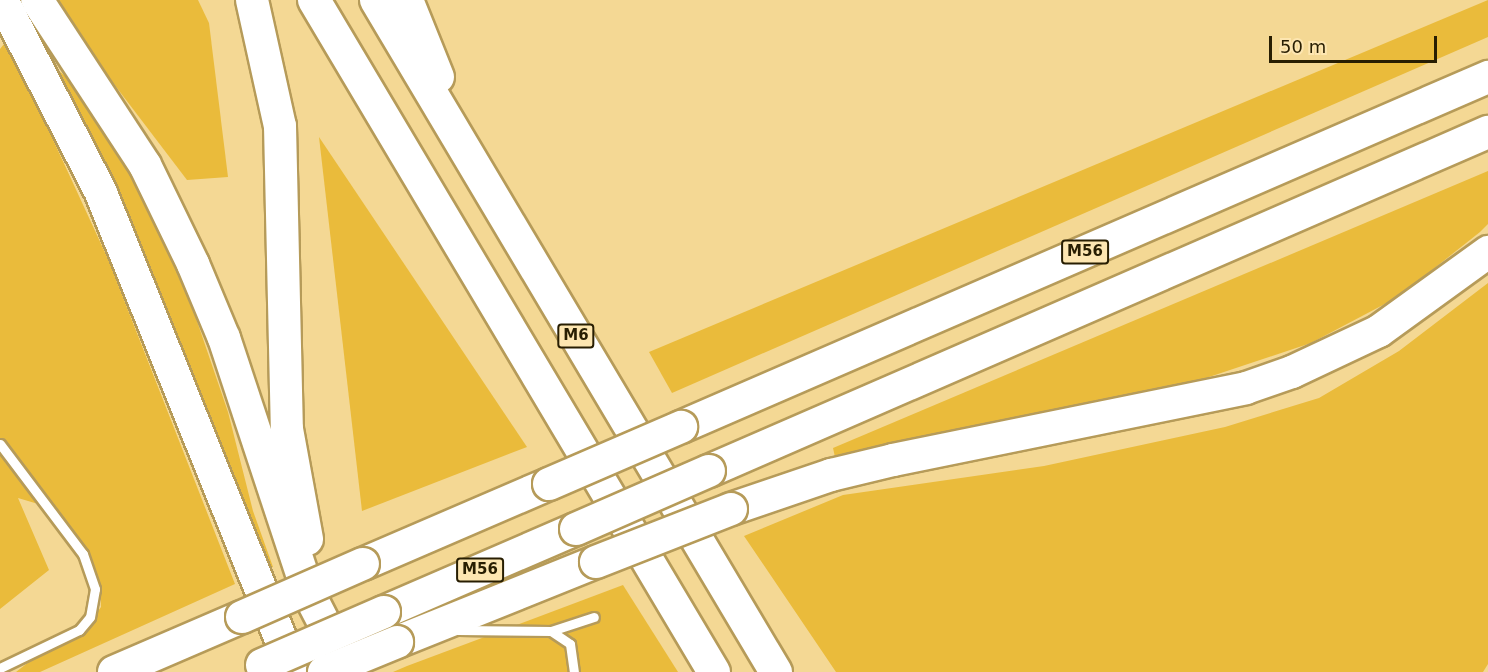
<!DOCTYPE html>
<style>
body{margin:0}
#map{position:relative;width:1488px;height:672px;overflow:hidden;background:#f4d894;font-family:"DejaVu Sans",sans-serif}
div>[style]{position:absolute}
.green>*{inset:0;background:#eabb3b}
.roads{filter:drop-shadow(2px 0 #b69b59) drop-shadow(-2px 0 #b69b59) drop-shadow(0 2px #b69b59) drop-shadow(0 -2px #b69b59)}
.service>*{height:9px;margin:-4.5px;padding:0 4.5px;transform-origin:4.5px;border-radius:4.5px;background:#fff}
.motorway>*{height:32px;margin:-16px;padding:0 16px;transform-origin:16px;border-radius:16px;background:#fff}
.bridges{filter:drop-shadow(2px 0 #b69b59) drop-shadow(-2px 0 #b69b59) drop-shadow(0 2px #b69b59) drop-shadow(0 -2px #b69b59)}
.motorway-bridge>*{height:32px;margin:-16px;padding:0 16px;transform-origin:16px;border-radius:16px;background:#fff}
span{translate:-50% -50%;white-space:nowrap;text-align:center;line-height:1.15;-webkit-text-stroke:6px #fde6b1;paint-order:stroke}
.shield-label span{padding:2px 4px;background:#fde6b1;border:2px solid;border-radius:4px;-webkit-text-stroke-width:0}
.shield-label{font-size:15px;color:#281e02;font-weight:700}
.scale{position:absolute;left:1269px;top:36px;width:168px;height:27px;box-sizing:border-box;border:3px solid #281e02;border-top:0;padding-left:8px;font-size:18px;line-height:21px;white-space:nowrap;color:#281e02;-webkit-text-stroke:4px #fde6b1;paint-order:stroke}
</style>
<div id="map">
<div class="green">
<div style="clip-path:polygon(50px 0,198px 0,209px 23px,228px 177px,187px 180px)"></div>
<div style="clip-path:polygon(1488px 0,1488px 37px,672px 393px,649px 352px)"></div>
<div style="clip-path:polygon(4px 44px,14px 55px,108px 259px,235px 584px,40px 672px,16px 672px,34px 658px,82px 634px,101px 607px,100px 585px,86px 553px,55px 509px,18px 498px,49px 570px,0 609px,0 49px)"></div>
<div style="clip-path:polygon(58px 70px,83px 92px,171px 245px,228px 412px,253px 511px,273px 567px,265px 569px,55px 74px)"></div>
<div style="clip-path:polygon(319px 137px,527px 447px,362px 511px)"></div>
<div style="clip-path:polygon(1488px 171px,1488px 224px,1480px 232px,1398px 297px,1311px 343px,1167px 391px,835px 457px,833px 448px)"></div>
<div style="clip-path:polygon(1488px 283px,1488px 664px,1483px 672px,836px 672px,744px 536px,843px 495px,1044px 466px,1225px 427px,1319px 398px,1399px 351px)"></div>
<div style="clip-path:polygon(623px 585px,678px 672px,393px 672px,407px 666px)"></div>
</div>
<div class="roads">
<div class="service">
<div style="left:0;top:444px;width:138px;rotate:53deg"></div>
<div style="left:83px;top:554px;width:37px;rotate:71deg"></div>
<div style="left:95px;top:589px;width:28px;rotate:100deg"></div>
<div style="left:90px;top:617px;width:17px;rotate:130deg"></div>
<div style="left:79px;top:630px;width:88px;rotate:154.3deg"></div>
<div style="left:458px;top:630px;width:93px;rotate:0.6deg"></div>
<div style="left:551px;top:631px;width:23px;rotate:34deg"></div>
<div style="left:570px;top:644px;width:28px;rotate:82deg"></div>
<div style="left:551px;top:631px;width:45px;rotate:-18deg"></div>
</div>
<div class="motorway">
<div style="left:2px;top:0;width:217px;rotate:62.8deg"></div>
<div style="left:101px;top:193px;width:516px;rotate:68.05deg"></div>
<div style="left:37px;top:0;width:197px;rotate:56.8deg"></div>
<div style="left:145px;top:165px;width:110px;rotate:64.1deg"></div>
<div style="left:193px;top:264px;width:80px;rotate:67.3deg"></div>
<div style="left:224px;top:338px;width:268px;rotate:71.7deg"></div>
<div style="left:308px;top:592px;width:74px;rotate:62.7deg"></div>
<div style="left:252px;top:0;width:129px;rotate:77.5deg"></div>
<div style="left:280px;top:126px;width:303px;rotate:88.7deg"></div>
<div style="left:287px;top:429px;width:112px;rotate:79.7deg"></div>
<div style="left:314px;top:0;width:782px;rotate:59.24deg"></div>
<div style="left:376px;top:0;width:782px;rotate:59.24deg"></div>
<div style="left:407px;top:0;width:83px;rotate:68.1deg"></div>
<div style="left:681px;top:427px;width:880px;rotate:-23.45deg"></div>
<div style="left:709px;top:471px;width:850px;rotate:-23.52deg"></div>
<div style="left:731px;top:509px;width:106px;rotate:-18.8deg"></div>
<div style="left:831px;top:475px;width:64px;rotate:-13.6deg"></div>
<div style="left:893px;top:460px;width:360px;rotate:-11.5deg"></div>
<div style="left:1246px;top:388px;width:49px;rotate:-19.2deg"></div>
<div style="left:1292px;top:372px;width:96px;rotate:-25.2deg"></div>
<div style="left:1379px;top:331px;width:135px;rotate:-35.9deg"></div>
<div style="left:363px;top:564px;width:202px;rotate:-23.3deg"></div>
<div style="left:384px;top:612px;width:209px;rotate:-23.4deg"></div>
<div style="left:397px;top:642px;width:214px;rotate:-21.9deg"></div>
<div style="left:114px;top:672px;width:139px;rotate:-23.3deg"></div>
</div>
</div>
<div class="bridges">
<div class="motorway-bridge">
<div style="left:549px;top:484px;width:144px;rotate:-23.4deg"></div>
<div style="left:576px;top:529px;width:145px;rotate:-23.6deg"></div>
<div style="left:596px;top:562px;width:145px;rotate:-21.4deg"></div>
<div style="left:242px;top:617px;width:132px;rotate:-23.7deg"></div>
<div style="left:262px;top:665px;width:133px;rotate:-23.5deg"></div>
<div style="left:324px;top:672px;width:79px;rotate:-22.3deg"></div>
</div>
</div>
<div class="shield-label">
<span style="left:1085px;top:252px">M56</span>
<span style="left:576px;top:336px">M6</span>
<span style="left:480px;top:570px">M56</span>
</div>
<div class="scale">50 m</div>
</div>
